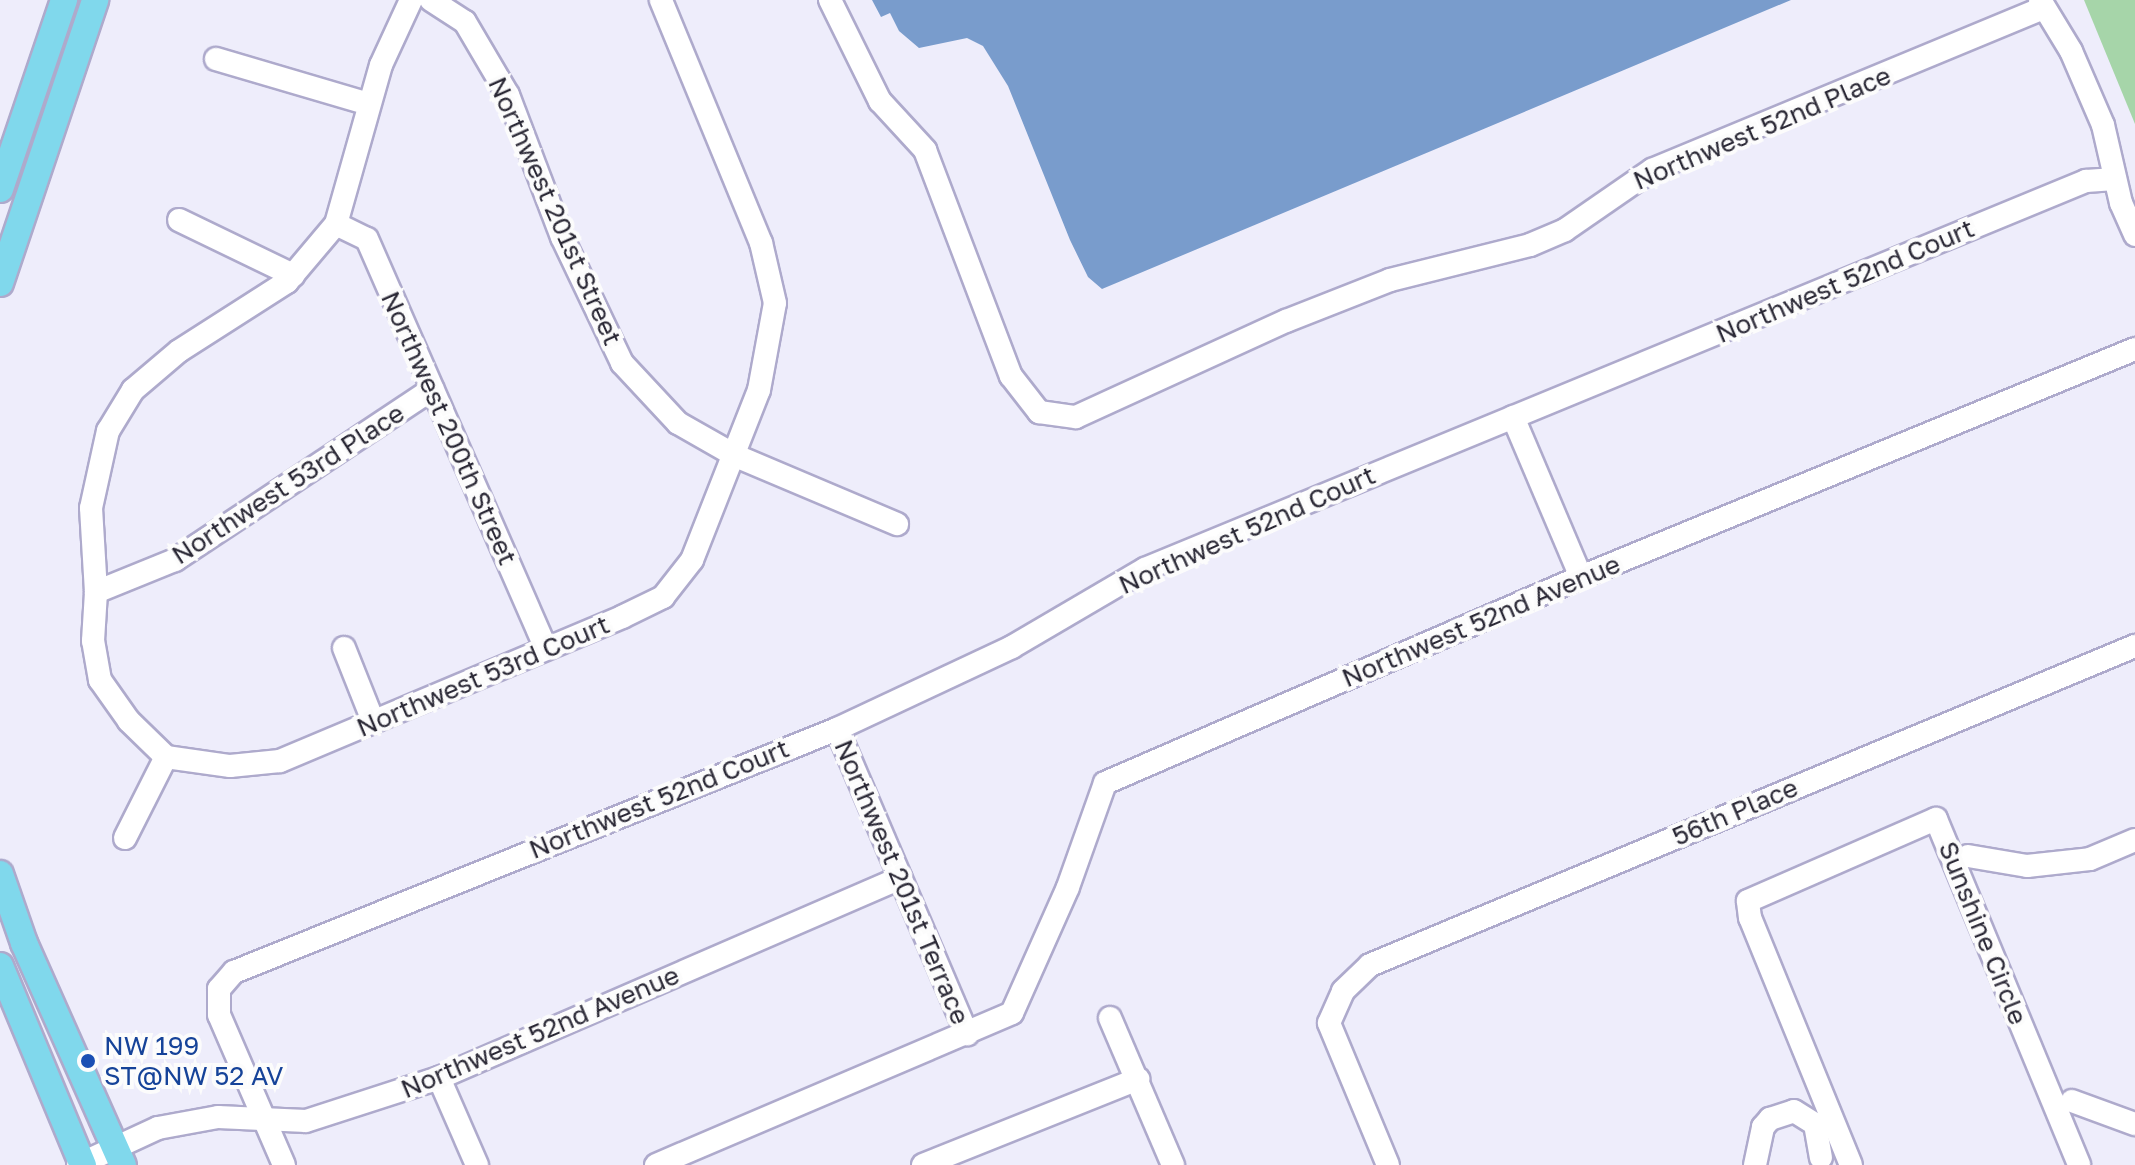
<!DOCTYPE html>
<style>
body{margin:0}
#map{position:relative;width:2135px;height:1165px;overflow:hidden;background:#eeedfb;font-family:"Golos Text",sans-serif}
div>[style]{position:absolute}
.green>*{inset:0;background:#a6d5a9}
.water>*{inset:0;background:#799ccc}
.roads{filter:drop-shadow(2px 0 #aeaacc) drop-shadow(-2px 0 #aeaacc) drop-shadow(0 2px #aeaacc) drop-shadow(0 -2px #aeaacc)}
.minor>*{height:22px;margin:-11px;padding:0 11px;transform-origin:11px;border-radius:11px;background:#fff}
.major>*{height:26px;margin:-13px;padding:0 13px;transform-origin:13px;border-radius:13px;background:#80d8ec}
.dots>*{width:22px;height:22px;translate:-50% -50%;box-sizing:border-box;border:4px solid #fcfcfc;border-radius:50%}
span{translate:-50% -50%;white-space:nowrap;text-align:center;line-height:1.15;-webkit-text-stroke:8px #fcfcfc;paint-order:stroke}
.street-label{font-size:26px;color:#2b2936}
.transit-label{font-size:26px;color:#164399}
.left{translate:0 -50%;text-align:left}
</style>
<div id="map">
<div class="green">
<div style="clip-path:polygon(2084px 0,2135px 0,2135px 124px)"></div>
</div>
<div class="water">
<div style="clip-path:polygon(872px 0,1791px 0,1102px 289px,1088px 277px,1070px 240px,1008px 86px,983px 46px,967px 38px,919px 48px,899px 31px,890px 13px,881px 17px)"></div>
</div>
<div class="roads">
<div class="minor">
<div style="left:431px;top:0;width:40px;rotate:32.9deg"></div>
<div style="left:465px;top:22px;width:85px;rotate:59.5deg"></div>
<div style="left:508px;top:95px;width:152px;rotate:69.2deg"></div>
<div style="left:562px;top:237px;width:140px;rotate:64.5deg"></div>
<div style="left:622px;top:363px;width:82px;rotate:47deg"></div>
<div style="left:678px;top:423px;width:67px;rotate:29.6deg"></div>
<div style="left:736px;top:456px;width:175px;rotate:22.9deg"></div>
<div style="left:830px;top:0;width:113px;rotate:63.7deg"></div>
<div style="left:880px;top:101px;width:67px;rotate:47.4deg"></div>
<div style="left:925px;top:150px;width:242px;rotate:69.2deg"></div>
<div style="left:1011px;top:376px;width:46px;rotate:52.1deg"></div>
<div style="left:1039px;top:412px;width:37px;rotate:8deg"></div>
<div style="left:1076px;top:417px;width:231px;rotate:-24.6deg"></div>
<div style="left:1286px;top:321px;width:112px;rotate:-21.5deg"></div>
<div style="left:1390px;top:280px;width:144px;rotate:-14deg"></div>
<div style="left:1530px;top:245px;width:38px;rotate:-23deg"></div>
<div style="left:1565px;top:230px;width:106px;rotate:-34.6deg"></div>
<div style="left:1652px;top:170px;width:424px;rotate:-22.5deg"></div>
<div style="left:2040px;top:0;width:60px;rotate:58.7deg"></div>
<div style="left:2071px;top:51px;width:81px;rotate:66.6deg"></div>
<div style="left:2103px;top:125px;width:80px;rotate:77deg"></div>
<div style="left:2121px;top:203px;width:35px;rotate:66deg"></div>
<div style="left:216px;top:59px;width:159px;rotate:16.4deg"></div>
<div style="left:179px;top:220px;width:127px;rotate:25.8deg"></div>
<div style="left:336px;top:224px;width:34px;rotate:26deg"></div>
<div style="left:367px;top:239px;width:447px;rotate:66.4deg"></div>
<div style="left:1513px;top:417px;width:174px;rotate:67deg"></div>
<div style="left:96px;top:592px;width:85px;rotate:-22.1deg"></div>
<div style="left:175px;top:560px;width:309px;rotate:-33.6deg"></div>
<div style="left:344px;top:648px;width:79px;rotate:68.3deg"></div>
<div style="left:837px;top:729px;width:332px;rotate:66.9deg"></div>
<div style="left:166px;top:757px;width:65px;rotate:8deg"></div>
<div style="left:230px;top:766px;width:50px;rotate:-5.7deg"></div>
<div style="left:280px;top:761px;width:371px;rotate:-22.8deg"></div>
<div style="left:622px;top:617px;width:46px;rotate:-26deg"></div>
<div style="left:663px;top:597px;width:47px;rotate:-51.9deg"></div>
<div style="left:692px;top:560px;width:183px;rotate:-68.5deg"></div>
<div style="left:759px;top:390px;width:88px;rotate:-79.6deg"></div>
<div style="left:775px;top:303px;width:62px;rotate:-103.1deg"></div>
<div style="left:761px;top:243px;width:263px;rotate:-112.4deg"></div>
<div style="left:166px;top:757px;width:52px;rotate:-135.8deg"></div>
<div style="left:129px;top:721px;width:50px;rotate:-125.3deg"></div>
<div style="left:100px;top:680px;width:40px;rotate:-100deg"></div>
<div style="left:93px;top:641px;width:49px;rotate:-86.5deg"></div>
<div style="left:96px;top:592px;width:84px;rotate:-93.4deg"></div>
<div style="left:91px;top:508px;width:79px;rotate:-77.6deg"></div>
<div style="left:108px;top:431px;width:48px;rotate:-58.6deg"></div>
<div style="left:133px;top:390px;width:60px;rotate:-40.3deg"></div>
<div style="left:179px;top:351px;width:128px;rotate:-32.6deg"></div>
<div style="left:287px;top:282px;width:76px;rotate:-49.8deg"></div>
<div style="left:336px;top:224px;width:165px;rotate:-74.2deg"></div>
<div style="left:381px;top:65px;width:72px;rotate:-65.2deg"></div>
<div style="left:125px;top:838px;width:91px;rotate:-63.2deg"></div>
<div style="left:1968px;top:856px;width:60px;rotate:9.6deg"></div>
<div style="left:2027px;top:866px;width:63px;rotate:-6.3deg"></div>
<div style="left:2090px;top:859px;width:49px;rotate:-22.9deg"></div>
<div style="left:1110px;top:1018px;width:160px;rotate:66.8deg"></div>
<div style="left:439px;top:1078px;width:95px;rotate:66.4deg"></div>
<div style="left:2072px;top:1101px;width:67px;rotate:20.1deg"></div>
<div style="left:78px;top:1165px;width:88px;rotate:-24.8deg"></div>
<div style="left:158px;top:1128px;width:61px;rotate:-10.4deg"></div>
<div style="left:218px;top:1117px;width:88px;rotate:2.6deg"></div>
<div style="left:306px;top:1121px;width:140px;rotate:-17.9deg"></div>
<div style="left:439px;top:1078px;width:503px;rotate:-23.45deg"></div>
<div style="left:284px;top:1165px;width:163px;rotate:-113.4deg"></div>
<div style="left:219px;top:1015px;width:26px;rotate:-90deg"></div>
<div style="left:219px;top:989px;width:23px;rotate:-49deg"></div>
<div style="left:234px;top:972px;width:650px;rotate:-21.95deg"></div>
<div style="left:837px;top:729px;width:193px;rotate:-25.1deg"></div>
<div style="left:1012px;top:647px;width:154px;rotate:-30.4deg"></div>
<div style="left:1145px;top:569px;width:1018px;rotate:-22.41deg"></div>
<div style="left:2086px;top:181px;width:29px;rotate:-4deg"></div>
<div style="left:656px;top:1165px;width:387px;rotate:-23.1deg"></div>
<div style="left:1012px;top:1013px;width:138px;rotate:-66deg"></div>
<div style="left:1068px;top:887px;width:110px;rotate:-70.4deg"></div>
<div style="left:1105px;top:783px;width:519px;rotate:-23.4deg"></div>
<div style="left:1581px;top:577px;width:599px;rotate:-22.37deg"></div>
<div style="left:923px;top:1165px;width:232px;rotate:-21.8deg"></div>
<div style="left:1388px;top:1165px;width:154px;rotate:-112.6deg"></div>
<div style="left:1329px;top:1023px;width:35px;rotate:-66deg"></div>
<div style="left:1343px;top:991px;width:37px;rotate:-44deg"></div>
<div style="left:1370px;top:965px;width:829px;rotate:-22.64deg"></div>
<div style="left:1755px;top:1165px;width:39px;rotate:-78deg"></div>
<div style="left:1763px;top:1127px;width:11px;rotate:-49deg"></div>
<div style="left:1770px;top:1119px;width:25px;rotate:-18deg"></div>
<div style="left:1794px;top:1111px;width:25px;rotate:32deg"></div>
<div style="left:1815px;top:1124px;width:34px;rotate:80deg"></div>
<div style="left:1851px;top:1165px;width:267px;rotate:-112.2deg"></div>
<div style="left:1750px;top:918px;width:17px;rotate:-97deg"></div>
<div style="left:1748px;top:901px;width:205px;rotate:-23.6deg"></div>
<div style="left:1936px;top:819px;width:374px;rotate:67.5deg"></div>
</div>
<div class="major">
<div style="left:0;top:189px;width:200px;rotate:-71.3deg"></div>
<div style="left:0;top:283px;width:299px;rotate:-71.4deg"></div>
<div style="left:0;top:874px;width:73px;rotate:70.8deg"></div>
<div style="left:24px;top:943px;width:243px;rotate:66deg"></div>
<div style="left:0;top:966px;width:216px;rotate:67.4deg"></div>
</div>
</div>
<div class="dots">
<div style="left:88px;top:1061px;background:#1a4fb4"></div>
</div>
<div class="street-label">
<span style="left:1762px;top:128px;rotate:-23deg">Northwest 52nd Place</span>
<span style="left:555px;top:211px;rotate:66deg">Northwest 201st Street</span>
<span style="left:1845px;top:281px;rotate:-23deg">Northwest 52nd Court</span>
<span style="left:449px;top:428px;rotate:66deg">Northwest 200th Street</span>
<span style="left:288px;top:484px;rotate:-33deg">Northwest 53rd Place</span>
<span style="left:1247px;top:530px;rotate:-24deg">Northwest 52nd Court</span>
<span style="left:1481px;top:621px;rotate:-23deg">Northwest 52nd Avenue</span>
<span style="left:483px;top:676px;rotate:-23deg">Northwest 53rd Court</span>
<span style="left:659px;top:799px;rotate:-22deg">Northwest 52nd Court</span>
<span style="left:1735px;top:812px;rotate:-23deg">56th Place</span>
<span style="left:902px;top:882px;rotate:67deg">Northwest 201st Terrace</span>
<span style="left:1983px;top:933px;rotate:68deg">Sunshine Circle</span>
<span style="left:540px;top:1032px;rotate:-23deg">Northwest 52nd Avenue</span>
</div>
<div class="transit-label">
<span class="left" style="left:104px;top:1061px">NW 199<br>ST@NW 52 AV</span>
</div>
</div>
